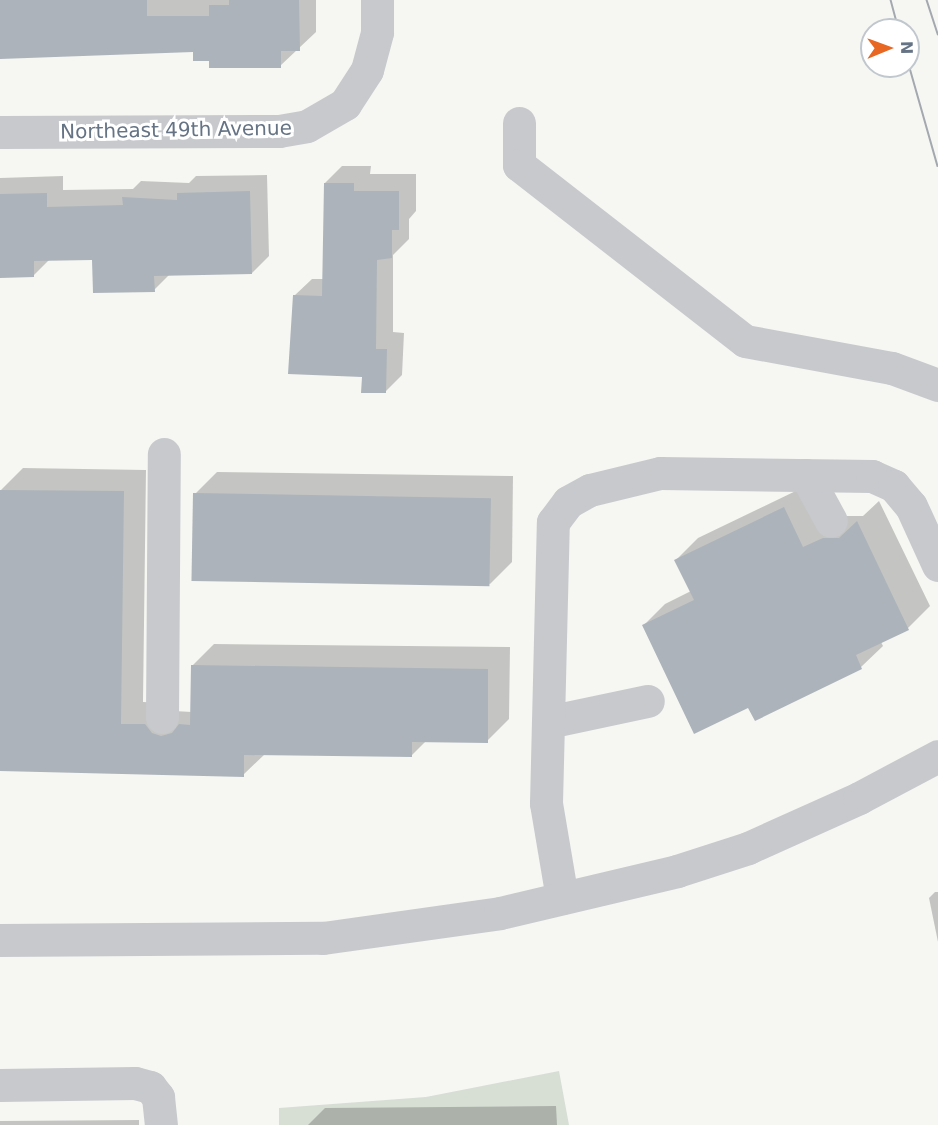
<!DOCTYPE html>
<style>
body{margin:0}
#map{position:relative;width:938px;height:1125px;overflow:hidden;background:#f6f7f3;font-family:"DejaVu Sans",sans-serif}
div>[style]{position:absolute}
.green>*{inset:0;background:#d7ded4}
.shadow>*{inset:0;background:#0003}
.building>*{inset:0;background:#acb3ba;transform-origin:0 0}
.minor>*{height:33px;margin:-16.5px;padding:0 16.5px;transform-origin:16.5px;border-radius:16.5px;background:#c7c9cd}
.tram>*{height:1.5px;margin:-0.75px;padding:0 0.75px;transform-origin:0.75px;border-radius:0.75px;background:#a4a9b0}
span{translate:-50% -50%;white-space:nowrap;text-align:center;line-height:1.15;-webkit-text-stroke:6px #fff;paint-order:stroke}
.street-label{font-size:20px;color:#657385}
.north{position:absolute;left:860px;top:18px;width:60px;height:60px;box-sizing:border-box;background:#fff;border:2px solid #c1c7ce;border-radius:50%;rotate:89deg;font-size:16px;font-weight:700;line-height:24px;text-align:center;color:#657385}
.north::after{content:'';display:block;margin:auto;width:21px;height:27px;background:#e76723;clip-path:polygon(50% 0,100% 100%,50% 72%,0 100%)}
</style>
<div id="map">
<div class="green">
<div style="clip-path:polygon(559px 1071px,569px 1125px,279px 1125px,279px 1108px,426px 1097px)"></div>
</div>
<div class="shadow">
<div style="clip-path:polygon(0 0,316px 0,316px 32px,280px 66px,211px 60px,194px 51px,0 57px)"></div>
<div style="clip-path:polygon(342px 166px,371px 166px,370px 174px,416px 174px,416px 211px,409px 219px,409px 239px,393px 255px,393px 332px,404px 333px,402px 375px,385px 392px,294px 296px,312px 279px,324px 279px,325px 183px)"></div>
<div style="clip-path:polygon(267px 175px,269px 256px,252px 273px,170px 274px,154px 290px,93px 258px,50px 259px,34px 275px,0 276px,0 178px,63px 176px,63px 190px,133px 189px,141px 181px,189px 183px,196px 176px)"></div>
<div style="clip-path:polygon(23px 468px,146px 470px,143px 702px,167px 703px,174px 711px,192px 712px,192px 666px,214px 644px,510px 647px,509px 719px,487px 741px,426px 741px,412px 755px,265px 754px,243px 775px,0 769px,1px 490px)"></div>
<div style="clip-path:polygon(217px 472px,513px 476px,512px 562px,490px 584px,195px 494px)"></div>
<div style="clip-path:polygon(806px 486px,846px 516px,863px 516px,879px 501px,930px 606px,908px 628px,881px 642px,883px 646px,861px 667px,749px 706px,643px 626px,665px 604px,691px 591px,676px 560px,698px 538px)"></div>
<div style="clip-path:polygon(935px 892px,938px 892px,938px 942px,929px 898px)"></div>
<div style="clip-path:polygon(556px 1106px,557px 1125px,308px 1125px,325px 1108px)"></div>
<div style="clip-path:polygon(139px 1120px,139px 1125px,0 1125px,0 1121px)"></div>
</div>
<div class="building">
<div style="clip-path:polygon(0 0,147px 0,147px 16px,209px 16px,209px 5px,229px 5px,229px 0,299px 0,300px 51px,281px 51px,281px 68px,209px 68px,209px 61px,193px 61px,193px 52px,0 59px)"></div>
<div style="clip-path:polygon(324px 183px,354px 183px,354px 191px,399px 191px,399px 230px,392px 230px,392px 258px,377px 260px,376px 349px,387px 349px,386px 393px,361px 393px,362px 377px,288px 374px,293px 295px,322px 296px)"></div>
<div style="clip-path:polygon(250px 191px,252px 274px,154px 276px,155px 292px,93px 293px,92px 260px,34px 261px,34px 277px,0 278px,0 194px,47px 193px,47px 207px,123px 205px,122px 197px,177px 200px,177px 193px)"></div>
<div style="clip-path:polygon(0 490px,124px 491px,121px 724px,145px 724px,152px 733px,161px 736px,172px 733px,179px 724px,190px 725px,191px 665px,488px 669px,488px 743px,412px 742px,412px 757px,244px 755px,244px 777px,0 771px)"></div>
<div style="left:193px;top:493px;width:298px;height:88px;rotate:1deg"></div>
<div style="clip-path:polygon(784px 507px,803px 547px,823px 538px,839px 538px,857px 521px,909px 630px,856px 655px,862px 669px,755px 721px,748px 708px,694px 734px,642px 625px,694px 600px,674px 560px)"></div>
</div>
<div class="minor">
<div style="left:519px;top:123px;width:42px;rotate:90deg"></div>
<div style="left:519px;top:165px;width:286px;rotate:37.9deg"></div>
<div style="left:745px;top:341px;width:149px;rotate:10.4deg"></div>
<div style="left:892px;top:368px;width:49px;rotate:20.3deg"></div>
<div style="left:0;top:132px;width:279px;rotate:-0.2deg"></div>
<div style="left:279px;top:131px;width:28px;rotate:-10deg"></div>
<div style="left:307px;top:126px;width:44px;rotate:-30.1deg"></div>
<div style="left:345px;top:104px;width:40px;rotate:-57.1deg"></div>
<div style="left:367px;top:70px;width:39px;rotate:-75deg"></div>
<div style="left:377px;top:32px;width:32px;rotate:-90deg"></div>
<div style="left:806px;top:475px;width:52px;rotate:61.5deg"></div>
<div style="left:162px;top:717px;width:263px;rotate:-89.6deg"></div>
<div style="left:548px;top:722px;width:102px;rotate:-11.9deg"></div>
<div style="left:562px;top:898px;width:96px;rotate:-99.6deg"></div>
<div style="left:546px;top:803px;width:281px;rotate:-88.6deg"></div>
<div style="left:553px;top:522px;width:25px;rotate:-53deg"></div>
<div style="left:568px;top:502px;width:25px;rotate:-29deg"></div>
<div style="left:590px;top:490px;width:72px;rotate:-13.7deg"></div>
<div style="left:660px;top:473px;width:212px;rotate:0.8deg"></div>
<div style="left:872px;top:476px;width:24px;rotate:24deg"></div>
<div style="left:894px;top:486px;width:26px;rotate:50deg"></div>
<div style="left:911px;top:506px;width:65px;rotate:65.4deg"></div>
<div style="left:0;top:940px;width:323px;rotate:-0.4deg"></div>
<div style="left:323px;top:938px;width:179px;rotate:-8deg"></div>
<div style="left:500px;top:913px;width:182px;rotate:-13.3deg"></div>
<div style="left:677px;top:871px;width:75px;rotate:-17.9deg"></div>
<div style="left:748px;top:848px;width:122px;rotate:-24.2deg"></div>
<div style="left:859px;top:798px;width:89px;rotate:-28deg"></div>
<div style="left:0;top:1085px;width:135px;rotate:-0.8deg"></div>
<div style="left:135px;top:1083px;width:16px;rotate:15deg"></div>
<div style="left:150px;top:1087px;width:13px;rotate:51deg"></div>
<div style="left:158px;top:1097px;width:28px;rotate:84deg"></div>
</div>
<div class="tram">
<div style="left:891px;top:0;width:31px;rotate:75deg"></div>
<div style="left:927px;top:0;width:36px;rotate:72deg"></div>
<div style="left:908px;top:61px;width:109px;rotate:74.1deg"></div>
</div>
<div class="street-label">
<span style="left:176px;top:130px;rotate:-1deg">Northeast 49th Avenue</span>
</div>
<div class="north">N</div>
</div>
